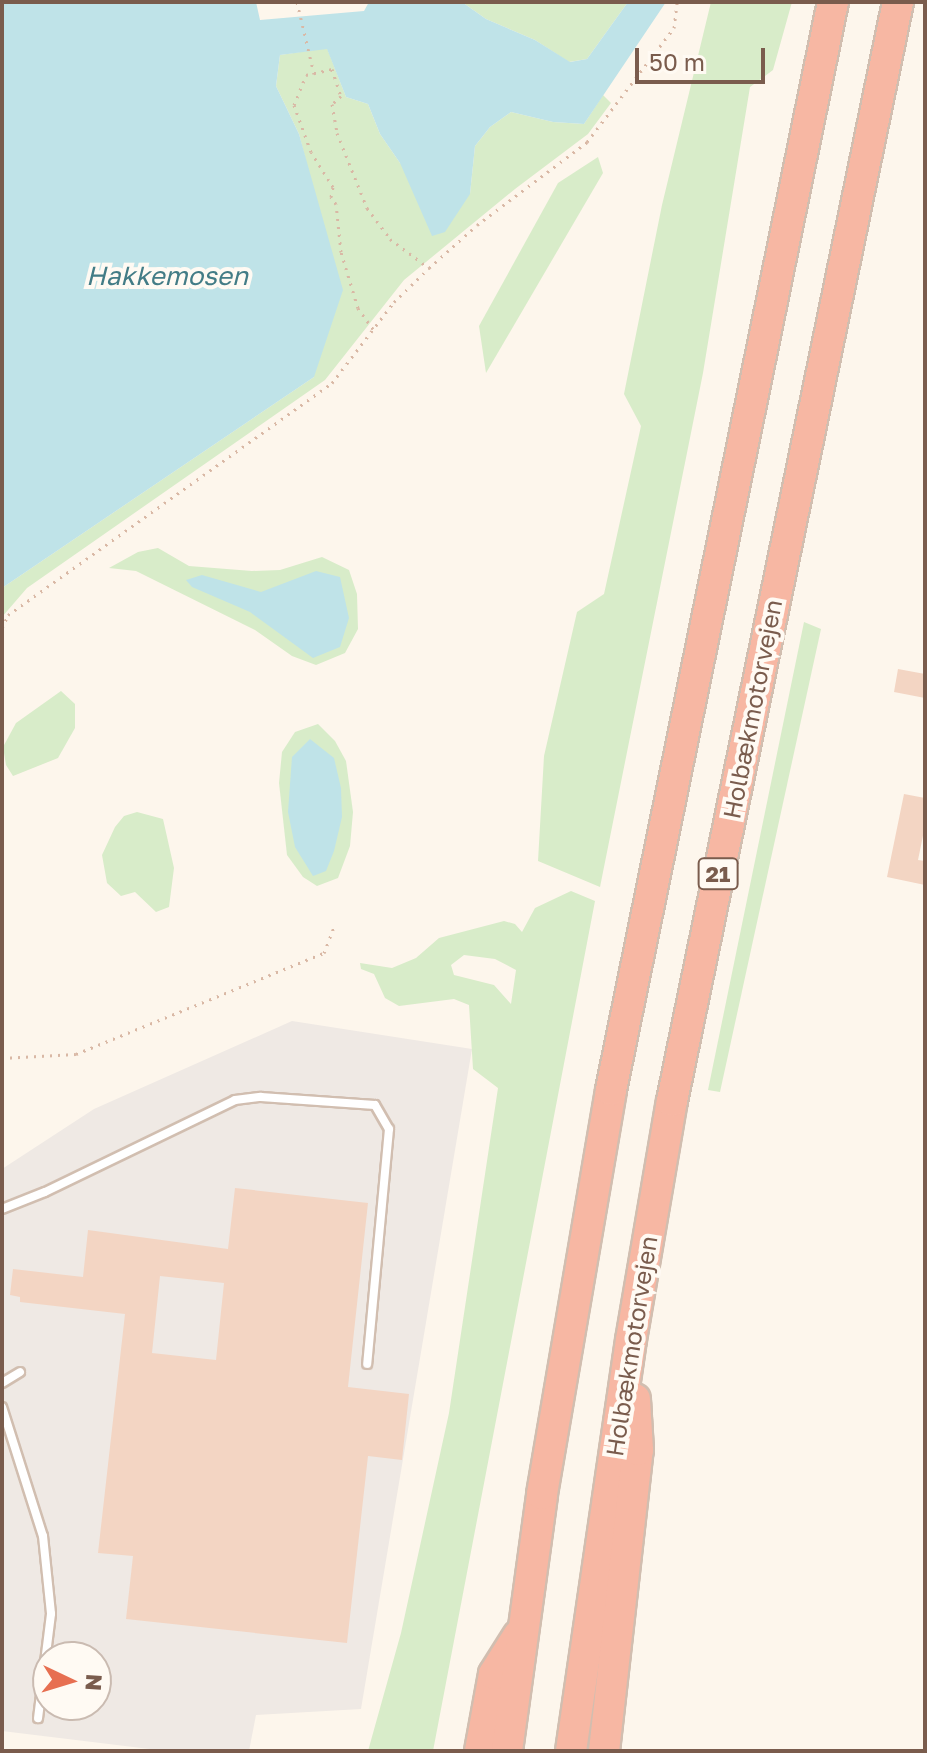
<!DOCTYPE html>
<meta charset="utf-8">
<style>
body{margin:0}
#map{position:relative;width:927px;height:1753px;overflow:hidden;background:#fdf6ec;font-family:"Golos Text",sans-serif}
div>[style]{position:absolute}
.industrial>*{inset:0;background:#efe9e4}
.green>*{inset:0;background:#d8ecc9}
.water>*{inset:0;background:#bfe3e8}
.building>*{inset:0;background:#f3d5c3}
.path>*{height:3px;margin-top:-1.5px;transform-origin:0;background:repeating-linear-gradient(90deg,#d9b8a5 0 2px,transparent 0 8px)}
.roads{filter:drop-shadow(2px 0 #d1beb0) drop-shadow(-2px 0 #d1beb0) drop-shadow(0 2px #d1beb0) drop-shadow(0 -2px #d1beb0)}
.lane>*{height:8px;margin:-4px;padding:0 4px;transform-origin:4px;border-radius:4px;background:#fff}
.highway>*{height:30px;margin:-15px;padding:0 15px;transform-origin:15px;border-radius:15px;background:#f7b7a3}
span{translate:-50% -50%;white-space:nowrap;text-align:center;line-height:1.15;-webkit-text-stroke:8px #fffaf3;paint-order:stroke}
.shield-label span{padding:2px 6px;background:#fffaf3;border:2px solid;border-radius:6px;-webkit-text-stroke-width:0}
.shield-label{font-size:22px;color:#7a5c4d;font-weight:700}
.street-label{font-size:24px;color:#7a5c4d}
.water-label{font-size:26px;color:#437c86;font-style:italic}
.frame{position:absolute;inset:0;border:4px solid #7a5c4d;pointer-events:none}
.north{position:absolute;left:32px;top:1641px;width:80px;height:80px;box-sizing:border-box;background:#fffaf3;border:2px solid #cabbb1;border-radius:50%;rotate:94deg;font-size:22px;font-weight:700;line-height:32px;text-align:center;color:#7a5c4d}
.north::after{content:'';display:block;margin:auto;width:28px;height:36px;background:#e76f51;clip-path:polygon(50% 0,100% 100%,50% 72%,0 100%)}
.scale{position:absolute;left:635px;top:48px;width:130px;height:36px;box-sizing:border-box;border:4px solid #7a5c4d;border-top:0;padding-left:10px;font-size:24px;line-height:28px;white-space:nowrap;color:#7a5c4d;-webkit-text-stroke:6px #fffaf3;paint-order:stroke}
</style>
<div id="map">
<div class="industrial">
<div style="clip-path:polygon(evenodd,292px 1021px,472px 1049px,361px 1709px,256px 1715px,249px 1751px,166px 1751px,2px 1731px,2px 1169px,94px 1109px,292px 1021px,48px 1657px,96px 1657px,96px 1705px,48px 1705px,48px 1657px)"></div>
</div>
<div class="green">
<div style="clip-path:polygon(462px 2px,628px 2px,587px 59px,569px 62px,535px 40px,486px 19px)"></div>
<div style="clip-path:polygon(711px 2px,792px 2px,773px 70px,750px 87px,703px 373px,600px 887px,538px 861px,544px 756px,577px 612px,604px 594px,641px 426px,624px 394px,662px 205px)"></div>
<div style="clip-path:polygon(327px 48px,346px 97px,368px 104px,380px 134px,400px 163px,470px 194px,475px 146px,490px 127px,511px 112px,553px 122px,584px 124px,603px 95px,611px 103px,588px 134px,515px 189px,404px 280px,325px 380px,27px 588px,2px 617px,2px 588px,314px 377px,318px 208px,299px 134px,276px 86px,280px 55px)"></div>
<div style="clip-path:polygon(598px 157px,603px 173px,486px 373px,479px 326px,558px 183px)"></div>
<div style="clip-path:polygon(158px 548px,189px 566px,252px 571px,280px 570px,322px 557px,349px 570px,357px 594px,358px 629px,345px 653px,316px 665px,292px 656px,255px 630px,136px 571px,109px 568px,138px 552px)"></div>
<div style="clip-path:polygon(804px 622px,821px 629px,720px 1092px,708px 1090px)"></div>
<div style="clip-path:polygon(61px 691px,75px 704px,75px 728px,58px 758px,13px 776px,6px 765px,3px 747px,16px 723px)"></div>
<div style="clip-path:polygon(318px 724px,335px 741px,346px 761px,353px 812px,350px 846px,338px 878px,317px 886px,303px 877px,287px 855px,279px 783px,282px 752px,295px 732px)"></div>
<div style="clip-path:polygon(137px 812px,163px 819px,174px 868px,169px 907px,156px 912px,135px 892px,121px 896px,107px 883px,102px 855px,115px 827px,124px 816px)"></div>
<div style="clip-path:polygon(evenodd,571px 891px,595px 901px,433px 1751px,368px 1751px,401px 1633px,449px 1413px,498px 1088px,473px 1069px,469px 1005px,454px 999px,399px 1006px,385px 998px,374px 974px,361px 969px,360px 963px,392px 968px,416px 958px,439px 938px,504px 921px,515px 924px,522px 932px,535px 908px,571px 891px,464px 955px,495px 959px,516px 970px,511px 1004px,494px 985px,454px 975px,451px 965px,464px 955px)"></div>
</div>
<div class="water">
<div style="clip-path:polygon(2px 2px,256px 2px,260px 20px,364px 11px,369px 2px,462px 2px,486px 19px,535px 40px,570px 62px,587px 59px,628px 2px,666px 2px,584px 124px,553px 122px,511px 112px,490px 127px,475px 146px,470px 194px,445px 232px,432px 236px,400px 163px,380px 134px,368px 104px,346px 97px,327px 49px,280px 55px,276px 86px,299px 134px,343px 290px,314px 377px,2px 588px)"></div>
<div style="clip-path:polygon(316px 571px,340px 577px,349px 618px,340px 647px,313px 658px,250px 612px,192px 587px,186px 580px,202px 575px,261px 592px)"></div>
<div style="clip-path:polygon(310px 739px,334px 758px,341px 788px,342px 817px,334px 851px,326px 871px,313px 876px,295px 847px,288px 812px,292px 757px)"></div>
</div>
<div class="building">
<div style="clip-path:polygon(898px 669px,925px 674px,925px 698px,894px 692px)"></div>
<div style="clip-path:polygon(904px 794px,925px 798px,925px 826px,918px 860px,925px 861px,925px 885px,887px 877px)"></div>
<div style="clip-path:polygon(evenodd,235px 1188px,368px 1203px,348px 1387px,409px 1394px,402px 1460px,368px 1456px,347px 1643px,126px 1619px,133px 1556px,98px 1553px,125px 1314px,20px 1302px,20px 1297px,10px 1295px,13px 1269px,83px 1277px,88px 1230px,228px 1249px,235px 1188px,160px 1276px,224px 1283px,216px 1360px,152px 1353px,160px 1276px)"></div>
</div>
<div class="path">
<div style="left:297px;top:2px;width:74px;rotate:76.7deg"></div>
<div style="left:373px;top:329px;width:26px;rotate:-126deg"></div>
<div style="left:358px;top:308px;width:59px;rotate:-106.9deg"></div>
<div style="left:341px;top:252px;width:48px;rotate:-95.9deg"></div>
<div style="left:336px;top:204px;width:9px;rotate:-126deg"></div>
<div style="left:331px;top:197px;width:10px;rotate:-79deg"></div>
<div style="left:333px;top:187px;width:41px;rotate:-122.2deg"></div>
<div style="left:311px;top:152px;width:50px;rotate:-109.9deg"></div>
<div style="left:294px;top:105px;width:32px;rotate:-68deg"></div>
<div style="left:306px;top:75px;width:27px;rotate:-13deg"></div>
<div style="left:332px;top:69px;width:28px;rotate:72deg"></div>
<div style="left:341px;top:96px;width:12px;rotate:138deg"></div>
<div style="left:332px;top:104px;width:29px;rotate:80deg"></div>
<div style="left:337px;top:133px;width:81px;rotate:68.2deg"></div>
<div style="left:367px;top:208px;width:39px;rotate:53deg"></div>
<div style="left:390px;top:239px;width:49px;rotate:36.6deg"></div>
<div style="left:2px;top:628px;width:14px;rotate:-65deg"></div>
<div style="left:8px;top:615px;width:398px;rotate:-35.6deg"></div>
<div style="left:332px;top:383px;width:102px;rotate:-52.6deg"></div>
<div style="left:394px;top:302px;width:49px;rotate:-44.2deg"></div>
<div style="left:429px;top:268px;width:64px;rotate:-41.9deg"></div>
<div style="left:477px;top:225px;width:138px;rotate:-37deg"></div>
<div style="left:587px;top:142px;width:143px;rotate:-52.7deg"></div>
<div style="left:674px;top:28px;width:26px;rotate:-83deg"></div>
<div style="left:2px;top:1058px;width:74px;rotate:-3.1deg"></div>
<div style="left:76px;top:1054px;width:268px;rotate:-22.2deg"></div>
<div style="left:324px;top:953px;width:31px;rotate:-69deg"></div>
</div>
<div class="roads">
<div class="lane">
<div style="left:2px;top:1209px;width:46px;rotate:-21.6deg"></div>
<div style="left:45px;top:1192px;width:211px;rotate:-25.8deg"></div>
<div style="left:235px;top:1100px;width:26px;rotate:-7deg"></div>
<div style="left:261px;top:1097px;width:114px;rotate:4deg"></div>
<div style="left:375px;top:1105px;width:28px;rotate:60deg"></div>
<div style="left:389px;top:1129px;width:236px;rotate:95.3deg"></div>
<div style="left:2px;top:1383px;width:21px;rotate:-31deg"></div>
<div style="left:2px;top:1407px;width:135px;rotate:72.4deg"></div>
<div style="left:43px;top:1536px;width:78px;rotate:84.1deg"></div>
<div style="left:51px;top:1614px;width:105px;rotate:97.1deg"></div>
</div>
<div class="highway">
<div style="left:480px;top:1751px;width:78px;rotate:-79.7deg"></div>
<div style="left:494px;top:1674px;width:45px;rotate:-57.7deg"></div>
<div style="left:507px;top:1751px;width:259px;rotate:-82.2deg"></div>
<div style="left:542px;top:1494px;width:410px;rotate:-80.3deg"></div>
<div style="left:611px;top:1090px;width:1110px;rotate:-78.47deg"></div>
<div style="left:571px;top:1751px;width:415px;rotate:-81.7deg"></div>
<div style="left:631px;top:1340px;width:242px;rotate:-80.3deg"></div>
<div style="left:672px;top:1101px;width:1122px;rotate:-78.38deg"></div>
<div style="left:604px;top:1751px;width:303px;rotate:-83.6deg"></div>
<div style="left:638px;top:1450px;width:51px;rotate:-93.4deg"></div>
</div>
</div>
<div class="shield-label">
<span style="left:718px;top:874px">21</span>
</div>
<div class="street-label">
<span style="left:752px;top:709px;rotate:-79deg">Holbækmotorvejen</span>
<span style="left:631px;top:1346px;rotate:-81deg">Holbækmotorvejen</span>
</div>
<div class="water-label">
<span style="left:167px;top:276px">Hakkemosen</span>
</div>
<div class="frame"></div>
<div class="north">N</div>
<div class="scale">50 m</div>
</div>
